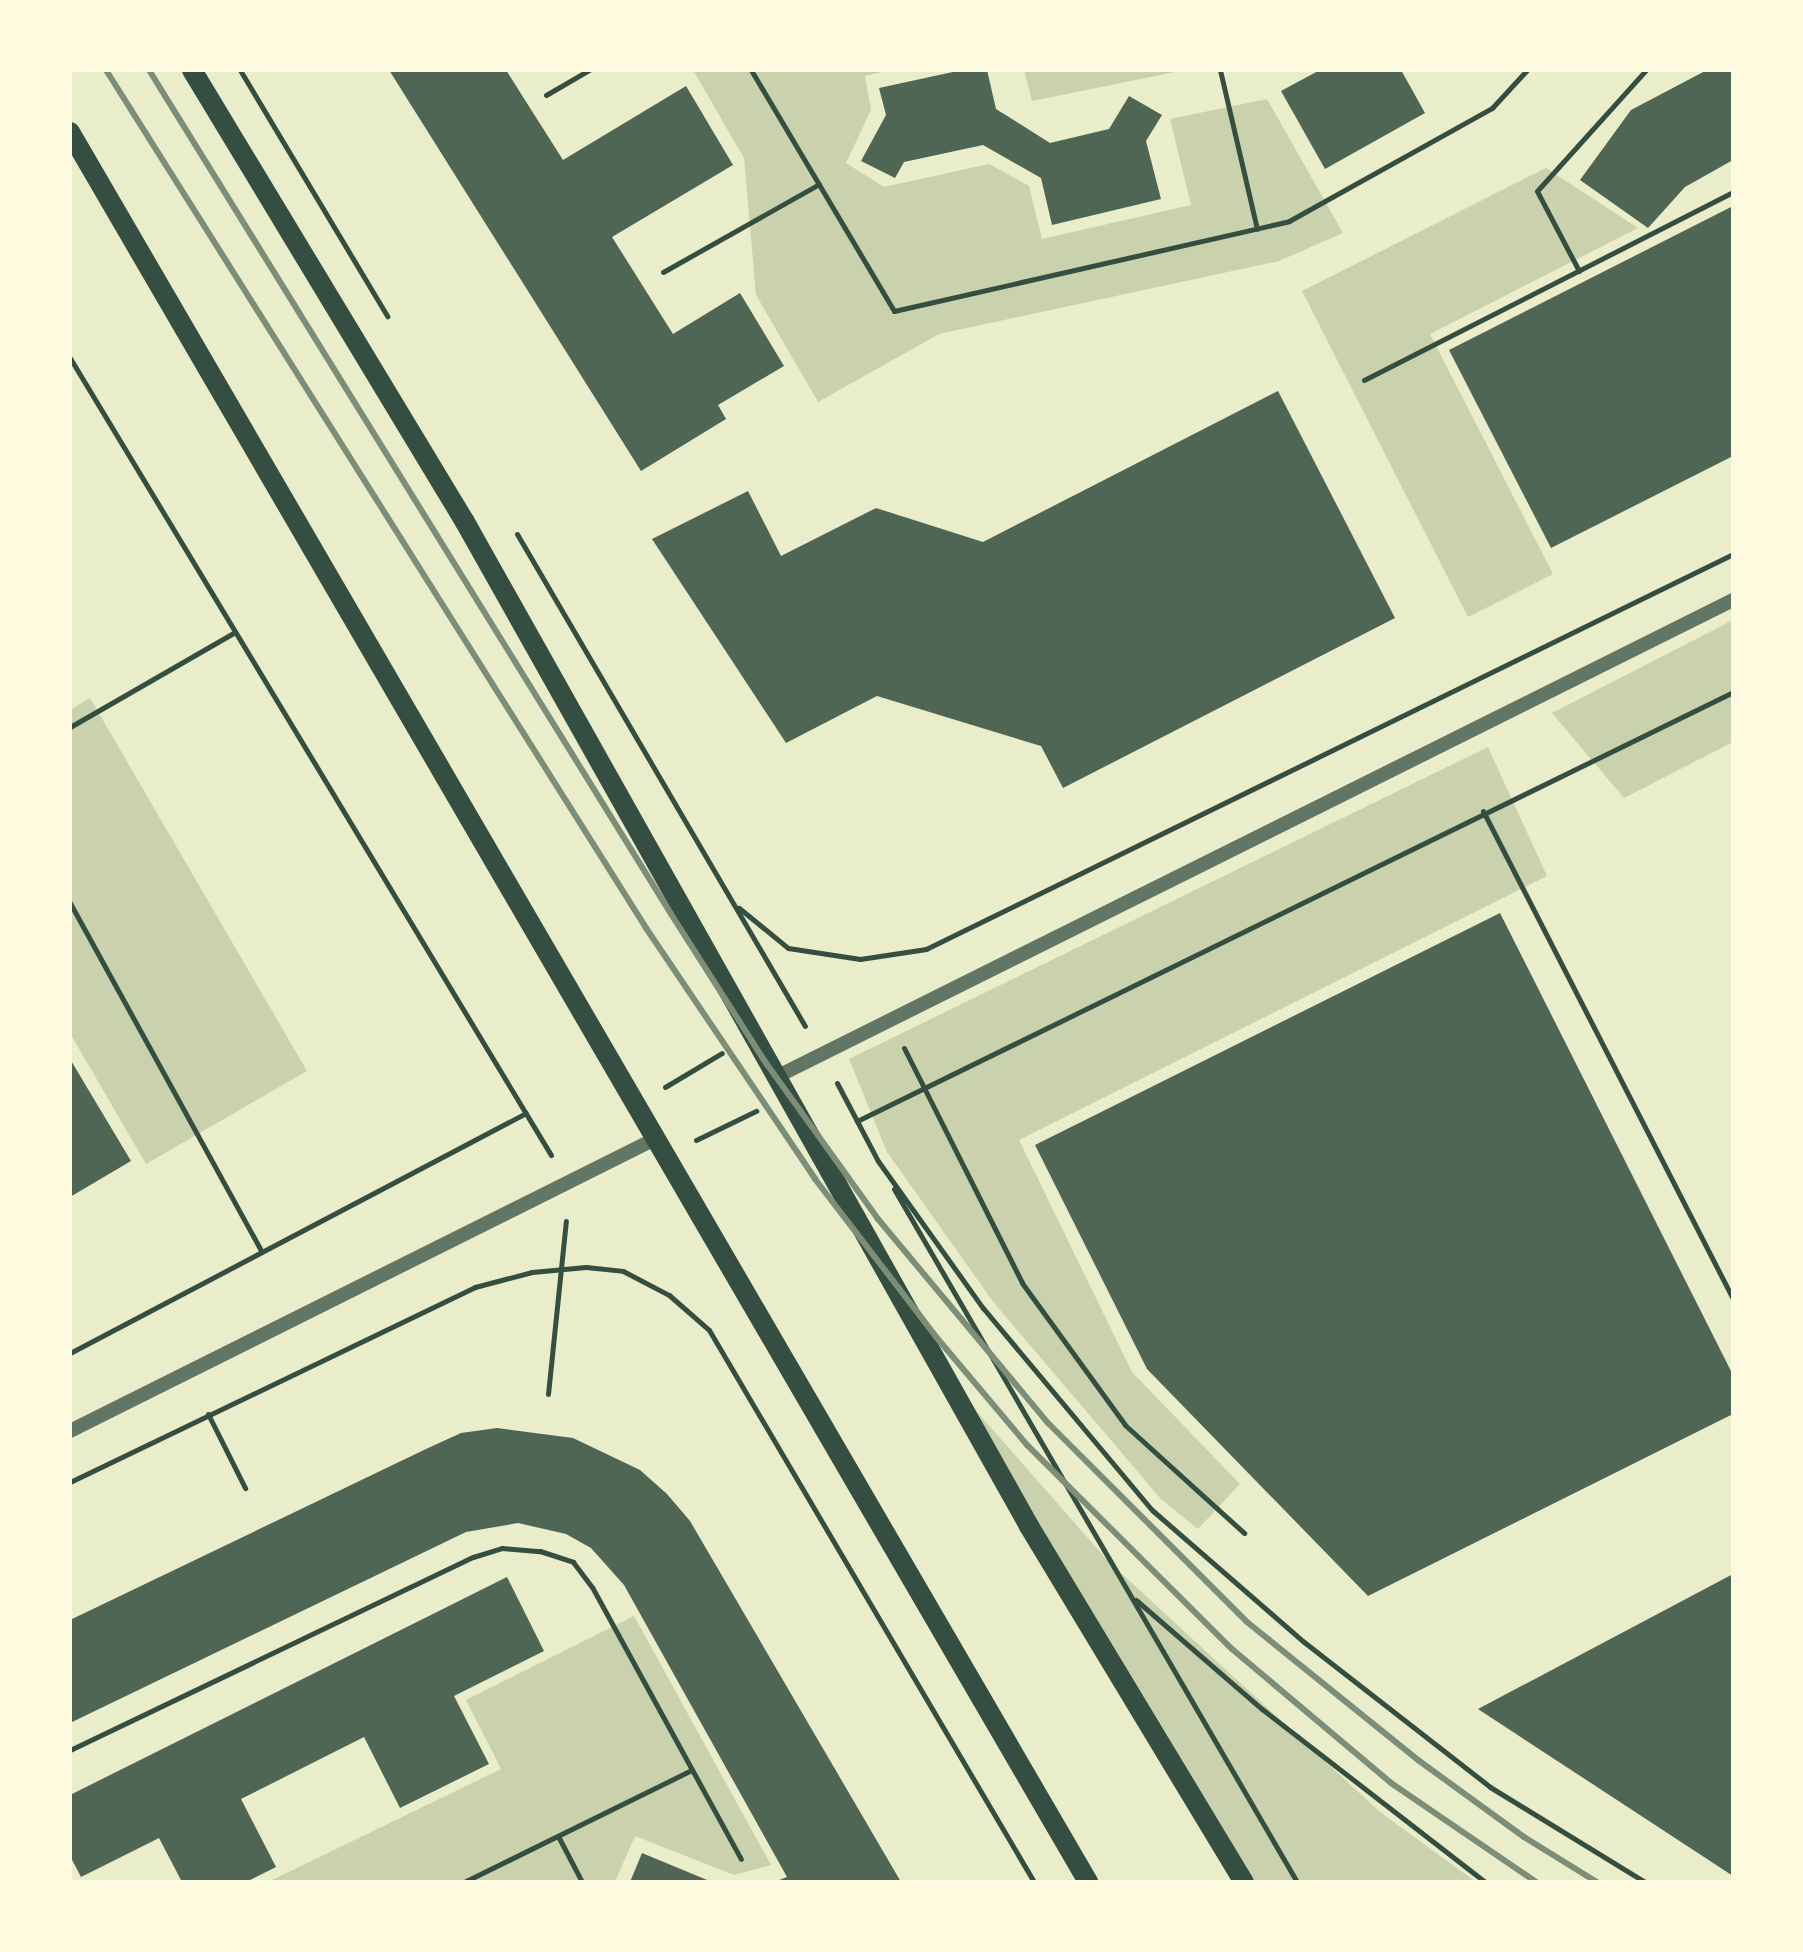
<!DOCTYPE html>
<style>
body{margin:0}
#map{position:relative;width:1803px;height:1952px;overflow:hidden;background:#e9edc9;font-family:"Noto Sans",sans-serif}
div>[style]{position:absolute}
.green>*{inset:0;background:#cad2ad}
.building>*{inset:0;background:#4f6655}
.path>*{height:5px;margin:-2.5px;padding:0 2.5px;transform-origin:2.5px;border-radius:2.5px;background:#344e41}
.tertiary>*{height:14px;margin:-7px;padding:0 7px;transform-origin:7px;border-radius:7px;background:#617663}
.primary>*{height:20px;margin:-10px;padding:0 10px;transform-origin:10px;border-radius:10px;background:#344e41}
.rail>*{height:6px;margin:-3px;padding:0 3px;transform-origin:3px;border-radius:3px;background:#7c8e77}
span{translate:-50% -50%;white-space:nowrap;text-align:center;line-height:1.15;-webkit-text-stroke:8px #fefae0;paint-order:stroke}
.frame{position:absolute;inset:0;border:72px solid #fefae0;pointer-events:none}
</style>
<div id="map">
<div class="green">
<div style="clip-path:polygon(693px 70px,891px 70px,865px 76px,871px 110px,846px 163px,884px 187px,989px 164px,1029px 186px,1042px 239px,1191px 205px,1170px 119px,1267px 99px,1343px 233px,1279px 261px,939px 334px,818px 402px,756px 295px,744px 158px)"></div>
<div style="clip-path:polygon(1024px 70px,1185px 70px,1032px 101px)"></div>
<div style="clip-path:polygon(1546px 168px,1638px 228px,1430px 334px,1553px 574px,1468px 617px,1302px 291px)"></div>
<div style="clip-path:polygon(1733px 620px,1733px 742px,1624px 798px,1552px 713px)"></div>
<div style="clip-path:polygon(90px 698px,307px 1071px,146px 1164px,70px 1033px,70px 710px)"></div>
<div style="clip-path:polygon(1488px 747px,1547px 876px,1019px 1140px,1132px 1372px,1240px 1484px,1198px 1529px,1161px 1499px,994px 1303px,887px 1152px,849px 1059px)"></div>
<div style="clip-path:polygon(955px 1387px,1109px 1562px,1380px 1812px,1476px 1882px,1247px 1882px)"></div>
<div style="clip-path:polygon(634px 1616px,771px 1865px,734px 1875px,635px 1836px,615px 1882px,268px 1882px,501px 1769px,466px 1700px)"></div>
</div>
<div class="building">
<div style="clip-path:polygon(389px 70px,506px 70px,563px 160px,686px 86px,733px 165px,612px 237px,673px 334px,740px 293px,784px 366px,718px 405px,726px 419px,641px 471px)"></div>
<div style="clip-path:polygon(962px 70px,987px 70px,996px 109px,1050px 143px,1109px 129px,1129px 96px,1162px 115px,1146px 141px,1161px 199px,1052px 225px,1041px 178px,983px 145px,904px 162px,895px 178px,861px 161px,886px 115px,879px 88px)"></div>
<div style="clip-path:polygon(1320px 70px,1401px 70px,1425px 113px,1325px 169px,1281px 91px)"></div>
<div style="clip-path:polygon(1707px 70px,1733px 70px,1733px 160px,1685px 187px,1648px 228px,1580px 180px,1631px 110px)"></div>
<div style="clip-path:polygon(1733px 206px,1733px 456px,1551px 548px,1449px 350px)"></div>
<div style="clip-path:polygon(1278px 391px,1395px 618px,1063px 788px,1041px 746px,877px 696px,786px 743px,652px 539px,748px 491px,781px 556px,876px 508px,983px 542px)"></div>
<div style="clip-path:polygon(1500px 913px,1733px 1375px,1733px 1414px,1368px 1596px,1147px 1369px,1035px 1145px)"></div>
<div style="clip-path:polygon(70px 1059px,131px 1161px,70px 1197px)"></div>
<div style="clip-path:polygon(497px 1428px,573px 1438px,640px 1470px,667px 1494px,690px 1521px,901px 1882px,774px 1882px,787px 1877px,624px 1585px,591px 1548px,566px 1534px,518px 1523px,466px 1532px,70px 1723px,70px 1620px,426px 1449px,461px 1433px)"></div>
<div style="clip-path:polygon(1733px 1574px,1733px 1876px,1478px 1709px)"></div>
<div style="clip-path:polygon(507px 1577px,544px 1651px,454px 1696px,489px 1764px,400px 1808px,364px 1737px,241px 1799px,276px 1867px,246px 1882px,182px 1882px,159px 1838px,81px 1877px,70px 1856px,70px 1795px)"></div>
<div style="clip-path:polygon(642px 1853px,712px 1882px,630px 1882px)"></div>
</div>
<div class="path">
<div style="left:240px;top:70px;width:287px;rotate:59.1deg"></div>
<div style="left:751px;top:70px;width:280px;rotate:59.3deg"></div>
<div style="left:894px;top:311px;width:405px;rotate:-12.8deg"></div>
<div style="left:1289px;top:221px;width:232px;rotate:-29.1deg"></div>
<div style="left:1492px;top:108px;width:52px;rotate:-47.4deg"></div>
<div style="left:1220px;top:70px;width:163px;rotate:76.9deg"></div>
<div style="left:546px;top:95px;width:50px;rotate:-30.2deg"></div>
<div style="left:1579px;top:271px;width:90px;rotate:-117.7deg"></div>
<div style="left:1537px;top:191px;width:163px;rotate:-48deg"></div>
<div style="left:663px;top:272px;width:179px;rotate:-29.4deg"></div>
<div style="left:70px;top:358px;width:931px;rotate:58.89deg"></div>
<div style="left:1364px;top:380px;width:414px;rotate:-27deg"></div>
<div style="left:517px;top:534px;width:570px;rotate:59.66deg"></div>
<div style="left:70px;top:727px;width:190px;rotate:-29.9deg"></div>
<div style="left:1483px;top:811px;width:548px;rotate:62.87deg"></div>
<div style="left:70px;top:903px;width:398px;rotate:61.2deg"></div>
<div style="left:739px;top:908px;width:63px;rotate:39.2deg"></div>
<div style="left:788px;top:948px;width:73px;rotate:8.7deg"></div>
<div style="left:860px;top:959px;width:67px;rotate:-8.6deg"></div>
<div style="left:926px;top:949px;width:898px;rotate:-26.08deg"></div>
<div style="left:904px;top:1048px;width:263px;rotate:63.3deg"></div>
<div style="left:1022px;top:1283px;width:175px;rotate:54deg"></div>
<div style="left:1125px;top:1425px;width:161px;rotate:42.2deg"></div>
<div style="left:837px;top:1083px;width:88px;rotate:62.3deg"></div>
<div style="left:878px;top:1161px;width:181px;rotate:54.5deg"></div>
<div style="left:983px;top:1308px;width:263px;rotate:50.1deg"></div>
<div style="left:1152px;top:1510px;width:201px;rotate:41deg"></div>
<div style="left:1304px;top:1642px;width:236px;rotate:37.9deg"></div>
<div style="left:1490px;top:1787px;width:182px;rotate:31.5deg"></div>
<div style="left:665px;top:1087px;width:66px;rotate:-30.8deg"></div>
<div style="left:857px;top:1121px;width:975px;rotate:-26.09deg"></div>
<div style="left:696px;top:1140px;width:67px;rotate:-25.8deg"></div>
<div style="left:894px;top:1189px;width:802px;rotate:59.82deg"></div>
<div style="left:70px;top:1353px;width:515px;rotate:-27.76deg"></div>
<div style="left:548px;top:1394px;width:174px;rotate:-84.1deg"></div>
<div style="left:208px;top:1414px;width:83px;rotate:63.4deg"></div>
<div style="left:70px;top:1482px;width:449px;rotate:-25.7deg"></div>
<div style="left:475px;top:1287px;width:59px;rotate:-14.7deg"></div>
<div style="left:532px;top:1272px;width:54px;rotate:-5.3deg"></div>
<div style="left:586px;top:1267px;width:37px;rotate:6deg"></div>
<div style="left:623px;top:1271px;width:52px;rotate:27.6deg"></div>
<div style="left:669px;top:1295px;width:53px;rotate:41.2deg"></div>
<div style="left:709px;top:1330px;width:641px;rotate:59.51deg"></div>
<div style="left:1136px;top:1600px;width:167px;rotate:40.9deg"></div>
<div style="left:1262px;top:1709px;width:282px;rotate:37.8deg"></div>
<div style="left:70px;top:1750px;width:447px;rotate:-25.6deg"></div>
<div style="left:473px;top:1557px;width:30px;rotate:-17deg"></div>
<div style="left:502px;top:1548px;width:38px;rotate:5deg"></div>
<div style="left:540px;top:1551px;width:35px;rotate:18deg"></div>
<div style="left:573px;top:1562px;width:31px;rotate:53deg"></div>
<div style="left:592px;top:1587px;width:310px;rotate:61.3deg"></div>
<div style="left:558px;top:1836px;width:52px;rotate:62.4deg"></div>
<div style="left:464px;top:1882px;width:254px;rotate:-26.2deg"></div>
</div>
<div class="tertiary">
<div style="left:778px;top:1076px;width:1067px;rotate:-26.49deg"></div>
<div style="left:70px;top:1431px;width:652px;rotate:-26.53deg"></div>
</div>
<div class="primary">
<div style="left:192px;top:70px;width:528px;rotate:58.87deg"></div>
<div style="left:465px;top:522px;width:1152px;rotate:60.67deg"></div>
<div style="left:1029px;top:1526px;width:416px;rotate:58.9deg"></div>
<div style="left:70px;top:132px;width:2025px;rotate:59.81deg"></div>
</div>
<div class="rail">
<div style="left:106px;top:70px;width:1014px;rotate:57.81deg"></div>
<div style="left:646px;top:928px;width:303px;rotate:56deg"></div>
<div style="left:815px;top:1179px;width:200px;rotate:52.5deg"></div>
<div style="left:937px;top:1338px;width:140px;rotate:49.9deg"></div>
<div style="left:1027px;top:1445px;width:289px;rotate:44.9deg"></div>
<div style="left:1232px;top:1649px;width:208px;rotate:40.1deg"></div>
<div style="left:1391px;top:1783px;width:176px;rotate:34.3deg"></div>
<div style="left:149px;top:70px;width:992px;rotate:58.26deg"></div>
<div style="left:671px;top:914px;width:177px;rotate:57.5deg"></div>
<div style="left:766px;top:1063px;width:192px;rotate:54.3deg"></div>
<div style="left:878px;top:1219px;width:266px;rotate:50.2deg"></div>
<div style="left:1048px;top:1423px;width:281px;rotate:45deg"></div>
<div style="left:1247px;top:1622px;width:220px;rotate:38.9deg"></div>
<div style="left:1418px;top:1760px;width:131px;rotate:36deg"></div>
<div style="left:1524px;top:1837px;width:86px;rotate:31.7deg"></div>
</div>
<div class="frame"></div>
</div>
